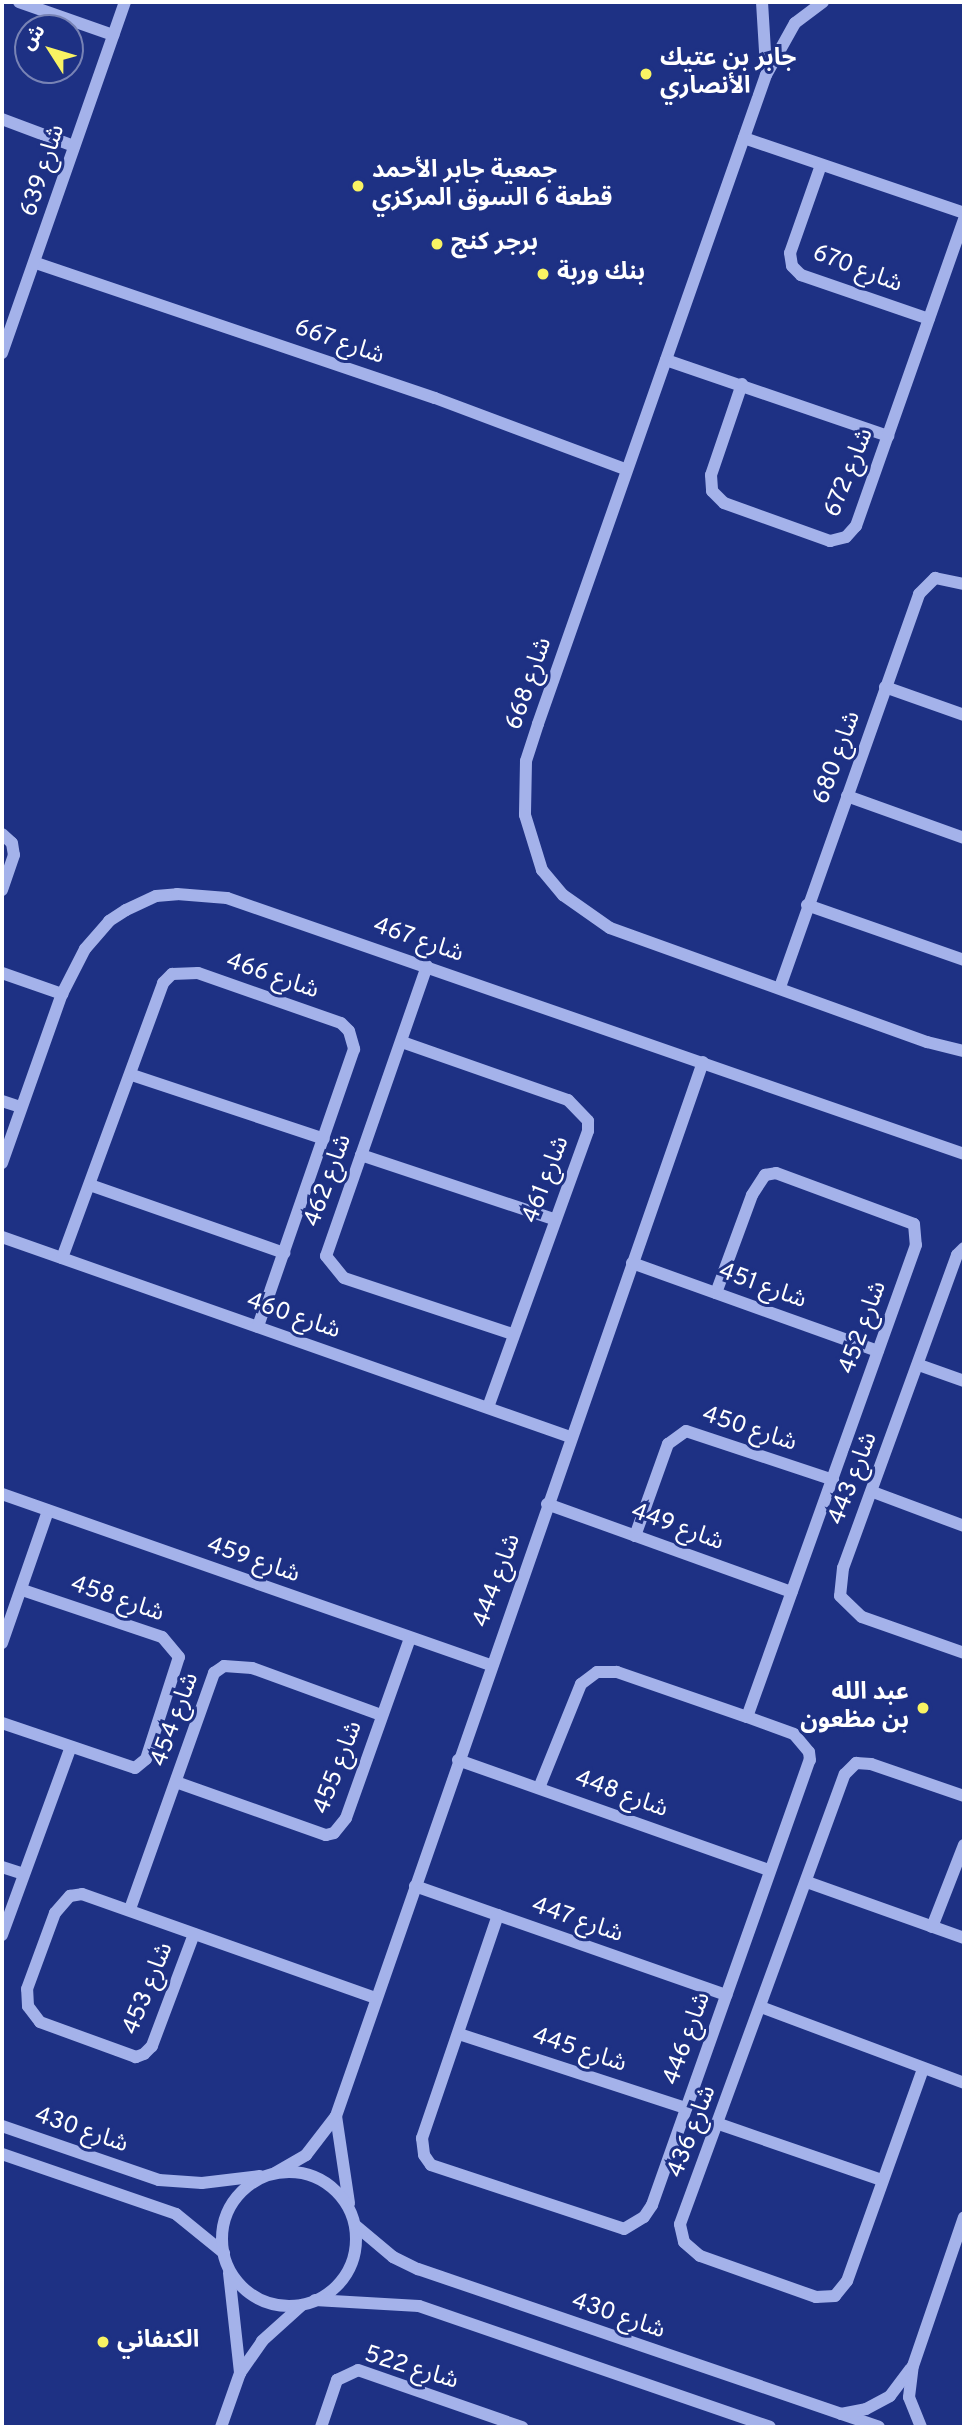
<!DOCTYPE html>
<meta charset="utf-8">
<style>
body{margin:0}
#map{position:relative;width:966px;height:2429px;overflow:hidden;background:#1e3184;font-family:Overpass,"Noto Sans Arabic",sans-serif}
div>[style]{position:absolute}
.minor>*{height:12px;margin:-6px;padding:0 6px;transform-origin:6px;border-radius:6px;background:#a4b2ea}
.minor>.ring{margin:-6px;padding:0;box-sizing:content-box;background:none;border:12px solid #a4b2ea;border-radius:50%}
.dots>*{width:19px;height:19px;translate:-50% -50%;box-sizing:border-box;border:4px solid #1e3184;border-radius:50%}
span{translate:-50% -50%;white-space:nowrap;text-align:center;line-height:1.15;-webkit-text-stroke:6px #1e3184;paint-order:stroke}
.poi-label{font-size:24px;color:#fff;font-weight:700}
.left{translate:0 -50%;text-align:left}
.right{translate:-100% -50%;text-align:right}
.street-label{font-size:24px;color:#fff}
.frame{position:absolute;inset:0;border:4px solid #fff;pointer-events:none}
.north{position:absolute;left:14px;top:14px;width:70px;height:70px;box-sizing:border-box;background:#1e3184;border:2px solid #7883b5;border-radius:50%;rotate:307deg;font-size:19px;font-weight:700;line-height:28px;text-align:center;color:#fff}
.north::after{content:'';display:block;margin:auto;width:24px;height:32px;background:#f9f363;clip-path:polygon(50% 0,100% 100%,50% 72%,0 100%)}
</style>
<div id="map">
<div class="minor">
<div style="left:19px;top:2px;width:100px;rotate:19.3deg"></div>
<div style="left:762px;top:2px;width:66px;rotate:86.5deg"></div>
<div style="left:823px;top:2px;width:35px;rotate:143deg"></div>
<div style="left:795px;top:23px;width:60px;rotate:119.1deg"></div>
<div style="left:766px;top:75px;width:688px;rotate:109.36deg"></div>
<div style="left:538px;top:724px;width:39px;rotate:108deg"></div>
<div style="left:526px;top:761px;width:54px;rotate:91.1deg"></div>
<div style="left:525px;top:815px;width:58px;rotate:72.8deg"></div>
<div style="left:542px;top:870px;width:33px;rotate:50deg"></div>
<div style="left:563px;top:895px;width:57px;rotate:35.1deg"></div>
<div style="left:610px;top:928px;width:337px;rotate:19.8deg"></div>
<div style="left:927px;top:1042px;width:38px;rotate:14deg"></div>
<div style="left:2px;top:119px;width:77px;rotate:20.6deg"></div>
<div style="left:744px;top:138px;width:232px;rotate:18.8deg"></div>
<div style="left:821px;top:165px;width:93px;rotate:109.4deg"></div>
<div style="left:790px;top:253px;width:13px;rotate:81deg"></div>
<div style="left:792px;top:266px;width:13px;rotate:45deg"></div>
<div style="left:801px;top:275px;width:135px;rotate:19deg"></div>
<div style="left:36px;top:263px;width:421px;rotate:18.7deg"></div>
<div style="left:435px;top:398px;width:203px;rotate:20.5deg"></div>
<div style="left:2px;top:353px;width:372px;rotate:-70.7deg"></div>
<div style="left:666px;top:360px;width:235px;rotate:18.9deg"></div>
<div style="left:742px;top:384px;width:96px;rotate:108.8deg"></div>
<div style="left:711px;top:475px;width:16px;rotate:86deg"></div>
<div style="left:712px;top:491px;width:17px;rotate:45deg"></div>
<div style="left:724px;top:503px;width:113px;rotate:19.7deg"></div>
<div style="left:830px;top:541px;width:16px;rotate:-14deg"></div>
<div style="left:846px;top:537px;width:15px;rotate:-48deg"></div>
<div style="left:856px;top:526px;width:325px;rotate:-70.6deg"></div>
<div style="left:885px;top:687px;width:84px;rotate:19.5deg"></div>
<div style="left:847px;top:796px;width:124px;rotate:19.7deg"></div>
<div style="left:2px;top:834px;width:13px;rotate:42deg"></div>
<div style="left:12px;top:843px;width:12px;rotate:81deg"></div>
<div style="left:14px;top:855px;width:37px;rotate:109deg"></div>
<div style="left:807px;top:905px;width:166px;rotate:19.3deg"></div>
<div style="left:427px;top:966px;width:307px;rotate:109.2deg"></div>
<div style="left:326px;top:1256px;width:28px;rotate:51deg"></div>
<div style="left:344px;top:1278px;width:177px;rotate:18.4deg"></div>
<div style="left:2px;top:973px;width:64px;rotate:19.3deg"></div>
<div style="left:780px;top:987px;width:417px;rotate:-70.5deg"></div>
<div style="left:919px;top:594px;width:23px;rotate:-45deg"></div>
<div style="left:935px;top:578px;width:30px;rotate:12deg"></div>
<div style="left:402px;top:1042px;width:176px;rotate:19.3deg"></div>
<div style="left:568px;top:1100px;width:29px;rotate:46deg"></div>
<div style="left:588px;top:1121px;width:10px;rotate:90deg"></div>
<div style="left:588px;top:1131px;width:294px;rotate:109.9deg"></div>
<div style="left:132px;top:1075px;width:202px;rotate:18.4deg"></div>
<div style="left:2px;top:1101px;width:19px;rotate:18deg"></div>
<div style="left:361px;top:1155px;width:202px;rotate:18.4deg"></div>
<div style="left:2px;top:1163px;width:179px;rotate:-70.5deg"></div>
<div style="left:62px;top:994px;width:51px;rotate:-62.9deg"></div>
<div style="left:85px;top:949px;width:37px;rotate:-49deg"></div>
<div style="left:109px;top:921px;width:20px;rotate:-33deg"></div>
<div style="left:126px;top:910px;width:33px;rotate:-25deg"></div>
<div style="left:156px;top:896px;width:21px;rotate:-5deg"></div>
<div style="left:177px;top:894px;width:50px;rotate:4.6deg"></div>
<div style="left:227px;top:898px;width:780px;rotate:19.15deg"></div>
<div style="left:90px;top:1185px;width:206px;rotate:19.3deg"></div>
<div style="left:2px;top:1237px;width:602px;rotate:19.4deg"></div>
<div style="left:964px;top:1248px;width:10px;rotate:135deg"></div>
<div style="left:957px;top:1255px;width:333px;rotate:110deg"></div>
<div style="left:843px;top:1568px;width:28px;rotate:96deg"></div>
<div style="left:840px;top:1596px;width:30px;rotate:44deg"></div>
<div style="left:862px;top:1617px;width:108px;rotate:19.4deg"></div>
<div style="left:62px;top:1258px;width:293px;rotate:-69.8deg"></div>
<div style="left:163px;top:983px;width:13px;rotate:-45deg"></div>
<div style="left:172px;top:974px;width:26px;rotate:-2deg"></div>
<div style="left:198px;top:973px;width:151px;rotate:19.3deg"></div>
<div style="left:341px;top:1023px;width:11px;rotate:45deg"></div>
<div style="left:349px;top:1031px;width:19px;rotate:74deg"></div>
<div style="left:354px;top:1049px;width:294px;rotate:109.1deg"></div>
<div style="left:632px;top:1263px;width:261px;rotate:19.7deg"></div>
<div style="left:716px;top:1293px;width:104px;rotate:-69.8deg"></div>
<div style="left:752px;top:1195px;width:24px;rotate:-57deg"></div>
<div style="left:765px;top:1175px;width:11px;rotate:-10deg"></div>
<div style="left:776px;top:1173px;width:147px;rotate:20.3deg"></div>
<div style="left:914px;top:1224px;width:21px;rotate:85deg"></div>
<div style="left:916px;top:1245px;width:501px;rotate:109.7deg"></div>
<div style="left:919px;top:1365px;width:48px;rotate:19.6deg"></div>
<div style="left:873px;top:1492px;width:97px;rotate:20.5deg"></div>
<div style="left:2px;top:1494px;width:517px;rotate:19.31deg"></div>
<div style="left:547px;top:1504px;width:260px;rotate:19.8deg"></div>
<div style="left:635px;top:1536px;width:98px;rotate:-70.3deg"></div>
<div style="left:668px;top:1444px;width:22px;rotate:-36deg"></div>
<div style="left:686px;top:1431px;width:155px;rotate:18.4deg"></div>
<div style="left:2px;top:1643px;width:140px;rotate:-70.8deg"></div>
<div style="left:2px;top:1723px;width:140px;rotate:18.7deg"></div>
<div style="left:135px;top:1768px;width:14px;rotate:-39deg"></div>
<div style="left:146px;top:1759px;width:107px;rotate:-72.1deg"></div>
<div style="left:179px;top:1657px;width:26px;rotate:-130deg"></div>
<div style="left:162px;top:1637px;width:148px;rotate:-161.4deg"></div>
<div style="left:458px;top:1760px;width:330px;rotate:19.5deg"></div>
<div style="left:176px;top:1782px;width:159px;rotate:19.5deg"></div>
<div style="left:326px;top:1835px;width:8px;rotate:-14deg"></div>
<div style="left:334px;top:1833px;width:19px;rotate:-51deg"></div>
<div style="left:346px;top:1818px;width:191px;rotate:-70.4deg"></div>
<div style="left:2px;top:1867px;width:22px;rotate:18deg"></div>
<div style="left:807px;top:1882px;width:167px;rotate:19.6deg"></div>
<div style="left:415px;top:1886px;width:330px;rotate:19.3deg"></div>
<div style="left:130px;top:1909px;width:251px;rotate:-70.4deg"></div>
<div style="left:214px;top:1673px;width:12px;rotate:-35deg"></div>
<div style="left:224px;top:1666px;width:28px;rotate:4deg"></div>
<div style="left:252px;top:1668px;width:137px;rotate:20deg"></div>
<div style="left:498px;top:1915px;width:236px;rotate:108.8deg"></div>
<div style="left:422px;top:2138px;width:17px;rotate:83deg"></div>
<div style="left:424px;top:2155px;width:12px;rotate:55deg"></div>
<div style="left:431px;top:2165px;width:203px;rotate:18.3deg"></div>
<div style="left:624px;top:2229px;width:23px;rotate:-31deg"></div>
<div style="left:644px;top:2217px;width:14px;rotate:-56deg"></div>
<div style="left:652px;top:2205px;width:472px;rotate:-70.5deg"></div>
<div style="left:810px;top:1760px;width:8px;rotate:-97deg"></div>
<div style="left:809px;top:1752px;width:23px;rotate:-130deg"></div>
<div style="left:794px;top:1734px;width:50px;rotate:-160.1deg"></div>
<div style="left:747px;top:1717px;width:138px;rotate:-160.9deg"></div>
<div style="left:617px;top:1672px;width:20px;rotate:180deg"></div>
<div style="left:597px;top:1672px;width:20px;rotate:143deg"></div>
<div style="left:581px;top:1684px;width:112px;rotate:112deg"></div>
<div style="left:932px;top:1927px;width:88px;rotate:-68.7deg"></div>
<div style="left:194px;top:1934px;width:120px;rotate:110.6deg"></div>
<div style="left:152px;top:2046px;width:11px;rotate:135deg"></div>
<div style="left:144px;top:2054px;width:9px;rotate:159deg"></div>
<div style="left:136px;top:2057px;width:102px;rotate:-160deg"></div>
<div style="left:40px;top:2022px;width:20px;rotate:-127deg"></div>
<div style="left:28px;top:2006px;width:17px;rotate:-93deg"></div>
<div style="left:27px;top:1989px;width:81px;rotate:-69.8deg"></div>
<div style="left:55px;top:1913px;width:23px;rotate:-49deg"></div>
<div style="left:70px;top:1896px;width:12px;rotate:-9deg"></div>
<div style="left:82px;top:1894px;width:311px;rotate:19.5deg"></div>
<div style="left:2px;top:1935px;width:198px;rotate:-69.9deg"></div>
<div style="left:761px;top:2007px;width:217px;rotate:20.5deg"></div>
<div style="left:459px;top:2034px;width:239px;rotate:18.1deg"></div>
<div style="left:923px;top:2069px;width:225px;rotate:109.7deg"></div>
<div style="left:847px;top:2281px;width:19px;rotate:129deg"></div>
<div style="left:835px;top:2296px;width:19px;rotate:177deg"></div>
<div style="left:816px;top:2297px;width:123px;rotate:-160.5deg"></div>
<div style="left:700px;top:2256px;width:21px;rotate:-139deg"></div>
<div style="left:684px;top:2242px;width:18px;rotate:-103deg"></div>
<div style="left:680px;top:2224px;width:479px;rotate:-69.9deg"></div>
<div style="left:845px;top:1774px;width:16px;rotate:-45deg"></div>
<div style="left:856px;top:1763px;width:15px;rotate:4deg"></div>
<div style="left:871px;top:1764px;width:98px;rotate:19deg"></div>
<div style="left:336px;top:2116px;width:88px;rotate:81.5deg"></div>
<div style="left:719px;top:2124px;width:172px;rotate:19deg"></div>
<div style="left:2px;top:2126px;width:166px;rotate:19deg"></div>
<div style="left:159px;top:2180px;width:43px;rotate:4deg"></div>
<div style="left:202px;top:2183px;width:58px;rotate:-6.9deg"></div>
<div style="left:2px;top:2154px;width:184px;rotate:19deg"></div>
<div style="left:176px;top:2214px;width:62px;rotate:39.1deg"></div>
<div class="ring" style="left:222px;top:2172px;width:122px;height:122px"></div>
<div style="left:275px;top:2173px;width:36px;rotate:-30deg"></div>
<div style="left:306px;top:2155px;width:49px;rotate:-52.4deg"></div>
<div style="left:336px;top:2116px;width:1116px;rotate:-70.8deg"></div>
<div style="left:355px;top:2225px;width:50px;rotate:40.1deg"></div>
<div style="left:393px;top:2257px;width:28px;rotate:26deg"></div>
<div style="left:418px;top:2269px;width:487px;rotate:18.9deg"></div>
<div style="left:229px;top:2273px;width:101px;rotate:83.7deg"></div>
<div style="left:315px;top:2300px;width:104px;rotate:3.3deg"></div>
<div style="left:419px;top:2306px;width:371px;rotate:19deg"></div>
<div style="left:841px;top:2414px;width:25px;rotate:-11deg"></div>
<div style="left:866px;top:2409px;width:27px;rotate:-28deg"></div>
<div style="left:890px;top:2396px;width:34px;rotate:-53deg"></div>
<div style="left:221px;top:2427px;width:57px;rotate:-70.6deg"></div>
<div style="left:240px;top:2373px;width:39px;rotate:-55deg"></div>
<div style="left:262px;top:2341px;width:54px;rotate:-42deg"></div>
<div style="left:321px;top:2427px;width:50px;rotate:-71.2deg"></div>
<div style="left:337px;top:2380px;width:23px;rotate:-25deg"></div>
<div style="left:358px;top:2370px;width:174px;rotate:19.2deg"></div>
<div style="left:921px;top:2427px;width:32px;rotate:-112deg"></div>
<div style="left:909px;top:2397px;width:31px;rotate:-83deg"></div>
<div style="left:913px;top:2366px;width:157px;rotate:-71.1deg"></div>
</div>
<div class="dots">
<div style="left:646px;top:74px;background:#f9f363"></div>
<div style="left:358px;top:186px;background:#f9f363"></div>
<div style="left:437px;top:244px;background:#f9f363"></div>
<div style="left:543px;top:274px;background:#f9f363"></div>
<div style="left:923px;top:1708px;background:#f9f363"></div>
<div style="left:103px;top:2342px;background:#f9f363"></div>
</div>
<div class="poi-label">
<span class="left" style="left:660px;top:74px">جابر بن عتيك<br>الأنصاري</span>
<span class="left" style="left:372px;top:186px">جمعية جابر الأحمد<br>قطعة 6 السوق المركزي</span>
<span class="left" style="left:451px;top:244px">برجر كنج</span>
<span class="left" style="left:557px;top:274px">بنك وربة</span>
<span class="right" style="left:909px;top:1708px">عبد الله<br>بن مظعون</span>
<span class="left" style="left:117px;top:2342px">الكنفاني</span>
</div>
<div class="street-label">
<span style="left:44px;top:171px;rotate:-72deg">شارع 639</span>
<span style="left:857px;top:270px;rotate:21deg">شارع 670</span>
<span style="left:339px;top:343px;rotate:19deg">شارع 667</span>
<span style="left:850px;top:473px;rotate:-68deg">شارع 672</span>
<span style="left:530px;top:684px;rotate:-71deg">شارع 668</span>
<span style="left:838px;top:758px;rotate:-70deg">شارع 680</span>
<span style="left:418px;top:941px;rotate:19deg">شارع 467</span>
<span style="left:272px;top:977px;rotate:19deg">شارع 466</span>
<span style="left:547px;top:1180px;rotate:-69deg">شارع 461</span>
<span style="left:329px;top:1181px;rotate:-70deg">شارع 462</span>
<span style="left:762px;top:1287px;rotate:20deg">شارع 451</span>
<span style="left:293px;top:1317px;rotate:19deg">شارع 460</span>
<span style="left:864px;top:1328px;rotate:-70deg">شارع 452</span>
<span style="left:749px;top:1430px;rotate:18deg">شارع 450</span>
<span style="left:854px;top:1479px;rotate:-69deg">شارع 443</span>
<span style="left:677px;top:1528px;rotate:20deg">شارع 449</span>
<span style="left:253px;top:1561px;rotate:19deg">شارع 459</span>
<span style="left:498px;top:1581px;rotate:-70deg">شارع 444</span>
<span style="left:117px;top:1600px;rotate:19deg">شارع 458</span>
<span style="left:176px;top:1720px;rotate:-70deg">شارع 454</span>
<span style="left:339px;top:1768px;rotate:-69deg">شارع 455</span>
<span style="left:621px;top:1795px;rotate:20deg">شارع 448</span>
<span style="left:577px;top:1921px;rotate:19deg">شارع 447</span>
<span style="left:149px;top:1989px;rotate:-68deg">شارع 453</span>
<span style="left:688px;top:2039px;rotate:-70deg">شارع 446</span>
<span style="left:579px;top:2051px;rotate:18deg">شارع 445</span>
<span style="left:81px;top:2131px;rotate:19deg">شارع 430</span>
<span style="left:693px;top:2132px;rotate:-69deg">شارع 436</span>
<span style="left:618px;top:2317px;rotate:19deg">شارع 430</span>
<span style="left:411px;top:2369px;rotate:17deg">شارع 522</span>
</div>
<div class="frame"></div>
<div class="north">ش</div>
</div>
